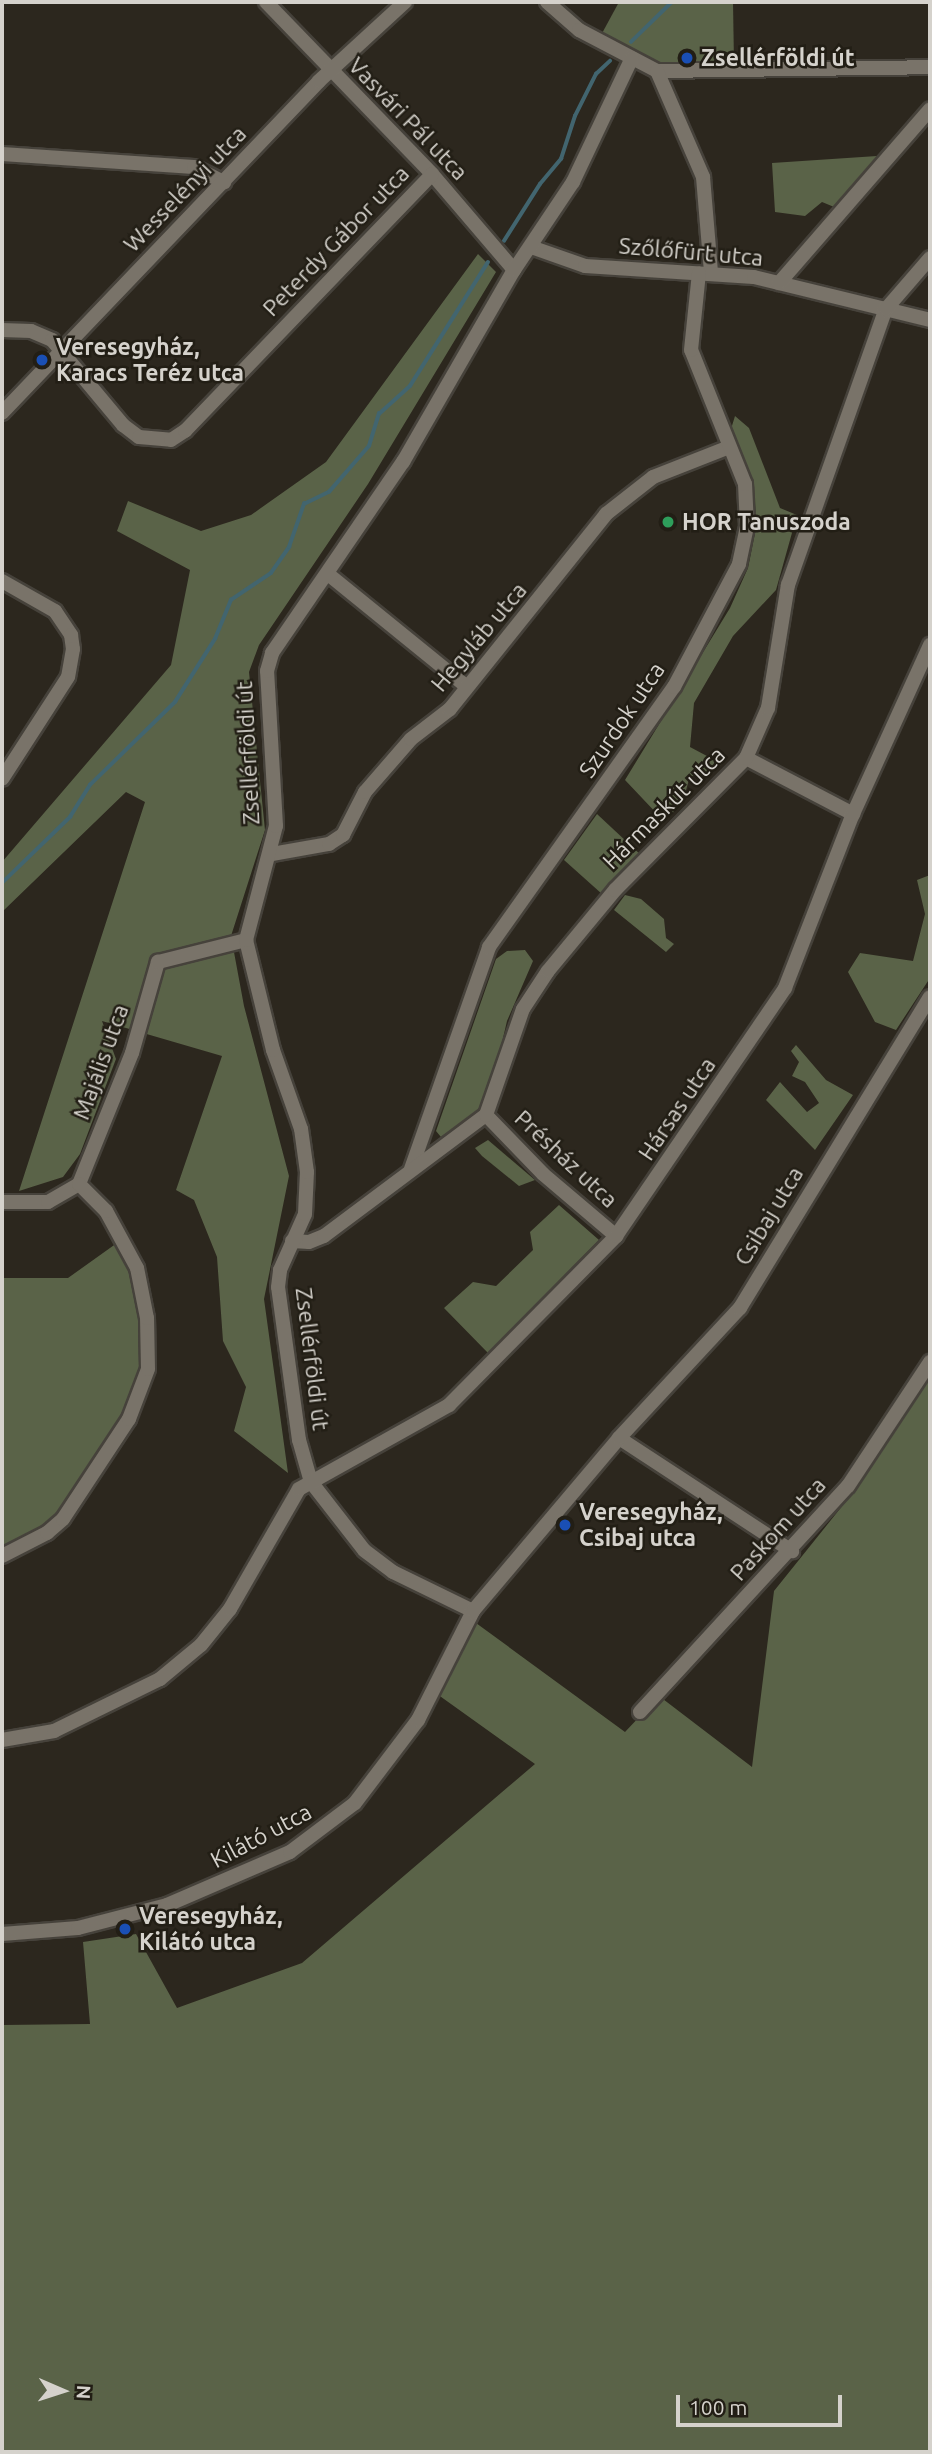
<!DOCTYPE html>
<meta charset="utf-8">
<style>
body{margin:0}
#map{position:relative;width:932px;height:2454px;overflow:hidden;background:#2c271e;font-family:Ubuntu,sans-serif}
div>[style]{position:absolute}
.forest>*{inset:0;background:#5a6348}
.stream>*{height:3.5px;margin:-1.75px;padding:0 1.75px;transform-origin:1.75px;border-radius:1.75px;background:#42656f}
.roads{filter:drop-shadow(2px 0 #46423b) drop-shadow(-2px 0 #46423b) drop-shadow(0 2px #46423b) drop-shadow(0 -2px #46423b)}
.minor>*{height:14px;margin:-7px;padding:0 7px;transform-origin:7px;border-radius:7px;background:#797369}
.dots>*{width:19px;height:19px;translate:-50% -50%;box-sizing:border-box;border:4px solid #221e15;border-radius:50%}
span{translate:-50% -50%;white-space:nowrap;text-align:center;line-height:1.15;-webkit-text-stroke:5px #221e15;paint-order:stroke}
.poi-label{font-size:23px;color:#d5d2cc;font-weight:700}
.left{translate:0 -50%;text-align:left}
.street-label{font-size:23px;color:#d5d2cc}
.frame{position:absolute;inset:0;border:4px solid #d5d2cc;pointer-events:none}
.north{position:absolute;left:28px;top:2356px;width:70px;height:70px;-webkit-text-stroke:5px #221e15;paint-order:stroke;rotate:93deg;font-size:19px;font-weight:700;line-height:28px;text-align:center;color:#d5d2cc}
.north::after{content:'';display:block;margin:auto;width:24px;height:32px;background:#d5d2cc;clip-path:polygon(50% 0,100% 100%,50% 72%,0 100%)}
.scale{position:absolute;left:676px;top:2395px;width:166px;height:32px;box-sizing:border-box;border:4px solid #d5d2cc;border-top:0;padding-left:9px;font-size:21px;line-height:24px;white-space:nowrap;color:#d5d2cc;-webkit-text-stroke:5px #221e15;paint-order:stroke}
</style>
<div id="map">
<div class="forest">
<div style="clip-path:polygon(619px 2px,733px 2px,734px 64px,661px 66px,600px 37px)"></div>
<div style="clip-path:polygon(877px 156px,839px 209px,822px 202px,805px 216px,775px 212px,772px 163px)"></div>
<div style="clip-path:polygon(478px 254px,496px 272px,368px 484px,259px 645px,249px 672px,265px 830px,231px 936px,244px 1006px,289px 1176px,264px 1299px,288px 1473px,234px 1431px,246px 1387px,223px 1341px,217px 1257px,194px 1200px,176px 1190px,222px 1056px,102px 1021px,116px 1059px,80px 1154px,63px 1177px,19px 1191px,145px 802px,126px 792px,2px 912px,2px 862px,171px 665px,190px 570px,117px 531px,128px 501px,201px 531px,251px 515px,326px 462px)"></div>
<div style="clip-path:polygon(735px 416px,749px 428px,780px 508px,797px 515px,776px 590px,733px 636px,694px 703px,690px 747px,722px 764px,706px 776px,690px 776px,683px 801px,670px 816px,660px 817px,625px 780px,730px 608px,748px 568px,756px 528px,755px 497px,731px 429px)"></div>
<div style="clip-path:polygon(597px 814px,642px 856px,602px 894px,564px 860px)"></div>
<div style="clip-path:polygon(930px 875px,930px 978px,896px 1030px,875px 1022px,848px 972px,860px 953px,913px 961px,925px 914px,917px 880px)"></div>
<div style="clip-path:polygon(625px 895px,641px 899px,664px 919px,666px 938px,674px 944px,666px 952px,614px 910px)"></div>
<div style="clip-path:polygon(525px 950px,533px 961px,507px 1021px,494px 1077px,478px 1112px,441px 1137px,436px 1131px,496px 959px,507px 951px)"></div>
<div style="clip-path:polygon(796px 1045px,826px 1080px,853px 1095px,815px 1150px,766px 1100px,780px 1082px,807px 1112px,819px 1103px,805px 1082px,792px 1076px,799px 1062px,791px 1051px)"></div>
<div style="clip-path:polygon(488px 1140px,535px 1180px,519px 1186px,482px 1156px,475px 1148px)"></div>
<div style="clip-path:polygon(559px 1205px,599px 1240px,488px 1353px,444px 1308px,473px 1282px,496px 1286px,533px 1250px,530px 1232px)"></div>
<div style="clip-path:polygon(124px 1238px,146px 1304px,142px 1390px,63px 1519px,2px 1553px,2px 1278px,68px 1278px)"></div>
<div style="clip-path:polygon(930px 1378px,930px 2452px,2px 2452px,2px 2025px,90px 2024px,83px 1942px,136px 1934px,177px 2008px,302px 1963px,535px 1764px,437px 1694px,476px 1623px,625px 1732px,659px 1696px,752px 1767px,774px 1591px,847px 1500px)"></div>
</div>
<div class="stream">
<div style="left:631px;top:42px;width:57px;rotate:-44.3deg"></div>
<div style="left:504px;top:241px;width:67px;rotate:-57.7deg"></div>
<div style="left:540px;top:184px;width:33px;rotate:-50deg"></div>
<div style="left:561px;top:159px;width:45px;rotate:-72deg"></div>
<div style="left:575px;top:116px;width:47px;rotate:-63.4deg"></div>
<div style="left:596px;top:74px;width:19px;rotate:-43deg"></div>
<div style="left:2px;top:883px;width:95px;rotate:-44.1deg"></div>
<div style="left:70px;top:817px;width:38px;rotate:-58deg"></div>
<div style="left:90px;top:785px;width:119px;rotate:-44.3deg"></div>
<div style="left:175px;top:702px;width:75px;rotate:-57.6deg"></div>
<div style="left:215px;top:639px;width:42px;rotate:-67.7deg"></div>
<div style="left:231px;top:600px;width:48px;rotate:-34deg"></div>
<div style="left:271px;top:573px;width:32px;rotate:-55deg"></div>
<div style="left:289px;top:547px;width:46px;rotate:-70.8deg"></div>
<div style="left:304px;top:504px;width:28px;rotate:-26deg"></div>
<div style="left:329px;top:492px;width:61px;rotate:-49deg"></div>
<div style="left:369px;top:446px;width:34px;rotate:-73deg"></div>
<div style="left:379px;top:414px;width:42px;rotate:-42.1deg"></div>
<div style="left:410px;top:386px;width:146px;rotate:-57.8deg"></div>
</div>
<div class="roads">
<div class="minor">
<div style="left:266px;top:2px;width:239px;rotate:46deg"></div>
<div style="left:432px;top:174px;width:126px;rotate:49.5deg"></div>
<div style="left:547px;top:2px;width:43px;rotate:41.2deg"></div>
<div style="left:579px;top:30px;width:88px;rotate:27.7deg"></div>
<div style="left:657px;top:71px;width:273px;rotate:-0.8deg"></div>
<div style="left:657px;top:71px;width:116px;rotate:66.5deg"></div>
<div style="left:703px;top:177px;width:96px;rotate:85.2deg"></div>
<div style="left:2px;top:154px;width:192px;rotate:3.9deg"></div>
<div style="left:194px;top:167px;width:34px;rotate:27deg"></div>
<div style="left:531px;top:247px;width:57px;rotate:19.4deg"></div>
<div style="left:585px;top:266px;width:169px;rotate:3.7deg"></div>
<div style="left:754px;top:277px;width:181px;rotate:13.7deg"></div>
<div style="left:779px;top:283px;width:230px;rotate:-49deg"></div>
<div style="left:2px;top:330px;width:29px;rotate:2deg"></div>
<div style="left:31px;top:331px;width:23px;rotate:23deg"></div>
<div style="left:52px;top:340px;width:111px;rotate:50.1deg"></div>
<div style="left:123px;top:425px;width:20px;rotate:37deg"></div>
<div style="left:139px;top:437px;width:32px;rotate:5deg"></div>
<div style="left:171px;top:440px;width:17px;rotate:-33deg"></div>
<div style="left:185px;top:431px;width:356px;rotate:-46.1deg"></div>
<div style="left:2px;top:413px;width:459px;rotate:-46.3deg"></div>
<div style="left:319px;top:81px;width:117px;rotate:-42.6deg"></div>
<div style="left:328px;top:574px;width:178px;rotate:39.1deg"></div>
<div style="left:2px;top:581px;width:61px;rotate:29.5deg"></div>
<div style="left:55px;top:611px;width:29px;rotate:56deg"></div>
<div style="left:71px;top:635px;width:14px;rotate:82deg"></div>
<div style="left:73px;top:649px;width:28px;rotate:100deg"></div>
<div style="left:68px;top:677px;width:121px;rotate:122.9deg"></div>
<div style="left:746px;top:758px;width:121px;rotate:27.6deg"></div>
<div style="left:272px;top:854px;width:58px;rotate:-10deg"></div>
<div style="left:329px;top:844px;width:17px;rotate:-33deg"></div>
<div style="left:343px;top:835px;width:48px;rotate:-62.9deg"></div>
<div style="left:365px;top:792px;width:70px;rotate:-49deg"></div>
<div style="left:411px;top:739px;width:49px;rotate:-37.6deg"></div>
<div style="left:450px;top:709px;width:250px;rotate:-51.3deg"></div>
<div style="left:606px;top:514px;width:60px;rotate:-38.2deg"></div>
<div style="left:653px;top:477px;width:82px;rotate:-21.5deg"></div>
<div style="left:486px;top:1115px;width:82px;rotate:46deg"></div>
<div style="left:543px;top:1174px;width:96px;rotate:40.3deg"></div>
<div style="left:411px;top:1169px;width:235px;rotate:-70.6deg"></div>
<div style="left:489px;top:947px;width:319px;rotate:-54.6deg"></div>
<div style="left:674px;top:687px;width:139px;rotate:-62.1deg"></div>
<div style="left:739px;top:564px;width:39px;rotate:-78deg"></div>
<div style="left:747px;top:526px;width:42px;rotate:-92.7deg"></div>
<div style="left:745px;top:484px;width:144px;rotate:-111.9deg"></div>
<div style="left:691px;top:350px;width:77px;rotate:-84.1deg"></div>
<div style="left:2px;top:1202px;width:46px"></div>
<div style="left:48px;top:1202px;width:36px;rotate:-30deg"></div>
<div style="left:79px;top:1184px;width:141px;rotate:-68deg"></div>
<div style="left:132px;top:1053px;width:95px;rotate:-74.1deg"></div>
<div style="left:158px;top:962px;width:91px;rotate:-14deg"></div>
<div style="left:292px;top:1241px;width:17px;rotate:3deg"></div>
<div style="left:309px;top:1242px;width:16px;rotate:-22deg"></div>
<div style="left:324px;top:1236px;width:202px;rotate:-36.8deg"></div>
<div style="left:486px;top:1115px;width:112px;rotate:-70.8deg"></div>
<div style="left:523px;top:1009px;width:45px;rotate:-56.7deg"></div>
<div style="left:548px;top:971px;width:105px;rotate:-50.4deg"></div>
<div style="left:615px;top:890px;width:186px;rotate:-45.2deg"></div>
<div style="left:746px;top:758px;width:55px;rotate:-66.3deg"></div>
<div style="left:768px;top:708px;width:125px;rotate:-80.8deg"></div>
<div style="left:788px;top:585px;width:293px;rotate:-70.5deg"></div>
<div style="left:886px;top:309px;width:67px;rotate:-49.2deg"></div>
<div style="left:619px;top:1438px;width:207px;rotate:33.2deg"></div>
<div style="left:2px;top:1556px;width:51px;rotate:-27.1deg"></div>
<div style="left:47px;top:1533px;width:21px;rotate:-41deg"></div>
<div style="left:63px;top:1519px;width:120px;rotate:-56.6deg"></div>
<div style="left:129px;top:1419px;width:53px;rotate:-69.2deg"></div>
<div style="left:148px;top:1369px;width:51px;rotate:-91.1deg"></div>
<div style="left:147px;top:1318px;width:51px;rotate:-101.3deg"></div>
<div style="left:137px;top:1268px;width:65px;rotate:-118.5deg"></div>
<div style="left:106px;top:1211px;width:38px;rotate:-135deg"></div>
<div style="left:473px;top:1611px;width:89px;rotate:-154deg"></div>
<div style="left:393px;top:1572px;width:36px;rotate:-143deg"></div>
<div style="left:364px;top:1550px;width:86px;rotate:-127.9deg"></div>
<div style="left:311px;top:1482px;width:44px;rotate:-105.9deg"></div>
<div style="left:299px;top:1440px;width:154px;rotate:-97.8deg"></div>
<div style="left:278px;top:1287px;width:17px;rotate:-83deg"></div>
<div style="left:280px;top:1270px;width:61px;rotate:-65.9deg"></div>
<div style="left:305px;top:1214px;width:42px;rotate:-87.3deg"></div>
<div style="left:307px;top:1172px;width:43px;rotate:-97.9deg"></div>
<div style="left:301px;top:1129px;width:84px;rotate:-109.5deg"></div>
<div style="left:273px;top:1050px;width:113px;rotate:-103.8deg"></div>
<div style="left:246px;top:940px;width:118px;rotate:-75.3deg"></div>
<div style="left:276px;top:826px;width:155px;rotate:-93.3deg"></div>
<div style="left:267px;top:671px;width:19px;rotate:-74deg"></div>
<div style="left:272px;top:653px;width:232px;rotate:-55.6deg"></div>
<div style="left:403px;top:462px;width:222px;rotate:-60deg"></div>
<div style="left:514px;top:270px;width:106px;rotate:-56.2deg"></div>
<div style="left:573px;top:182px;width:137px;rotate:-64.6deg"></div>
<div style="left:640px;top:1712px;width:307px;rotate:-47.4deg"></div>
<div style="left:848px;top:1486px;width:149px;rotate:-56.5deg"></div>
<div style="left:2px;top:1740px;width:53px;rotate:-9.8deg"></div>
<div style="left:54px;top:1731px;width:118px;rotate:-26.1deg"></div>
<div style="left:160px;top:1679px;width:53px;rotate:-39.7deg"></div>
<div style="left:201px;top:1645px;width:46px;rotate:-51.1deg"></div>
<div style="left:230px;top:1609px;width:138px;rotate:-60.1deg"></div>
<div style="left:299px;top:1489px;width:172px;rotate:-29.2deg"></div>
<div style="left:449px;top:1405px;width:238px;rotate:-45.3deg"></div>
<div style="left:616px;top:1236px;width:300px;rotate:-55.7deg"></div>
<div style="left:785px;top:988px;width:187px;rotate:-68.7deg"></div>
<div style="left:853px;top:814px;width:186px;rotate:-65.5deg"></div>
<div style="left:2px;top:1934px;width:76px;rotate:-4.5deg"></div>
<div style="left:78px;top:1928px;width:92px;rotate:-14.5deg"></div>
<div style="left:167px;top:1905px;width:134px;rotate:-23.3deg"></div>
<div style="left:290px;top:1852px;width:81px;rotate:-37deg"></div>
<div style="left:355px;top:1803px;width:104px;rotate:-52.8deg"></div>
<div style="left:418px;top:1720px;width:122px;rotate:-63.2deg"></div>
<div style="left:473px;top:1611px;width:226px;rotate:-49.8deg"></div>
<div style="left:619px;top:1438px;width:178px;rotate:-47.1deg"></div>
<div style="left:740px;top:1308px;width:364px;rotate:-58.6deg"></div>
</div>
</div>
<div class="dots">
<div style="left:687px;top:58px;background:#1a4fb4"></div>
<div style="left:42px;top:360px;background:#1a4fb4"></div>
<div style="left:668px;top:522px;background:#2e9e5b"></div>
<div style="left:565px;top:1525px;background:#1a4fb4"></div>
<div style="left:125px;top:1929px;background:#1a4fb4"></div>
</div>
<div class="poi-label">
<span class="left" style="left:701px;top:58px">Zsellérföldi út</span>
<span class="left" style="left:56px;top:360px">Veresegyház,<br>Karacs Teréz utca</span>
<span class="left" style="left:682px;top:522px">HOR Tanuszoda</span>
<span class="left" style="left:579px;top:1525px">Veresegyház,<br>Csibaj utca</span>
<span class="left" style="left:139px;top:1929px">Veresegyház,<br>Kilátó utca</span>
</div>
<div class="street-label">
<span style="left:408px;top:119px;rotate:46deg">Vasvári Pál utca</span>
<span style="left:185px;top:189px;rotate:-46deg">Wesselényi utca</span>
<span style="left:336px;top:241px;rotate:-46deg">Peterdy Gábor utca</span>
<span style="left:691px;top:252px;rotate:5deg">Szőlőfürt utca</span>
<span style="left:479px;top:637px;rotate:-50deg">Hegyláb utca</span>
<span style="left:622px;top:720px;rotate:-56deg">Szurdok utca</span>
<span style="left:248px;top:753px;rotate:-93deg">Zsellérföldi út</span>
<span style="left:664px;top:808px;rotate:-45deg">Hármaskút utca</span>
<span style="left:101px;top:1062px;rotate:-70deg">Majális utca</span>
<span style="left:677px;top:1109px;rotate:-56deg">Hársas utca</span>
<span style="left:566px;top:1159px;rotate:43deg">Présház utca</span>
<span style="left:769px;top:1216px;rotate:-59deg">Csibaj utca</span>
<span style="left:312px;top:1359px;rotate:83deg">Zsellérföldi út</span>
<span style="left:778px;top:1529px;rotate:-48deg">Paskom utca</span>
<span style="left:261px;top:1836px;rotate:-28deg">Kilátó utca</span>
</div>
<div class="frame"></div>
<div class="north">N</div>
<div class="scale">100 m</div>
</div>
